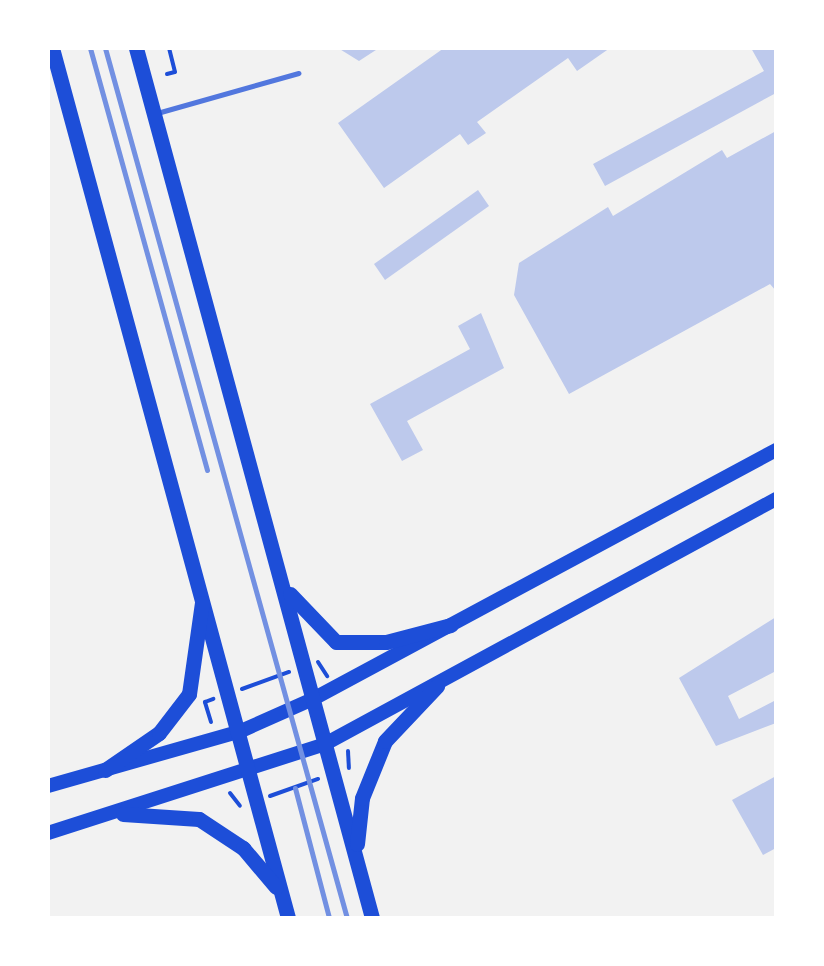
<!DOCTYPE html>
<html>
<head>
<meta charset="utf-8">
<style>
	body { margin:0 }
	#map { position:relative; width:824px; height:966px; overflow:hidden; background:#f2f2f2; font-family:Rubik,sans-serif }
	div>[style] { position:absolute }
	.building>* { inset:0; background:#bdc9ec }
	.path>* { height:4px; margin:-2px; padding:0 2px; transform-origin:2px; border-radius:2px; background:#1d4ed8 }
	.service>* { height:5px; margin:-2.5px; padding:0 2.5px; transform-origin:2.5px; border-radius:2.5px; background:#5277de }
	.secondary>* { height:14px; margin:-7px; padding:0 7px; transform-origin:7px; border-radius:7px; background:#1d4ed8 }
	.primary>* { height:15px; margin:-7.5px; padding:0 7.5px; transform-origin:7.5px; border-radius:7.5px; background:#1d4ed8 }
	.rail>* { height:5px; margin:-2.5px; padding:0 2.5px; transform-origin:2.5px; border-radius:2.5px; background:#7290e2 }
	span { translate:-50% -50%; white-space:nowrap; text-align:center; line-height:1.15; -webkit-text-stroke:10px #fff; paint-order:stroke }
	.frame { position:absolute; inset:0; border:50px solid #fff; pointer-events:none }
</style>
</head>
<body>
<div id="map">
	<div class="building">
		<div style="clip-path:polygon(338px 48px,379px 48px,359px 61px)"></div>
		<div style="clip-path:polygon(444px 48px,610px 48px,577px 71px,568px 58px,477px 122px,486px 133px,468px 145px,460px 134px,384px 188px,338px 123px)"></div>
		<div style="clip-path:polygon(751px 48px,776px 48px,776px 93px,605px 186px,593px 164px,764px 71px)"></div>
		<div style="clip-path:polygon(776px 131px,776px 291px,770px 284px,569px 394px,514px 295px,519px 263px,608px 207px,613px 216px,722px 150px,727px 158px)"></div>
		<div style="clip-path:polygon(478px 190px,489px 206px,385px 280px,374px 264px)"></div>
		<div style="clip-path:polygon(481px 313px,504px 368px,407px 421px,423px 450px,402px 461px,370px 404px,470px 349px,458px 326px)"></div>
		<div style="clip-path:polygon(776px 617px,776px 671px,728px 696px,739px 719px,776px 700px,776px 723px,716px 746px,679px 678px)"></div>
		<div style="clip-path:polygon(776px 776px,776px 848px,763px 855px,732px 800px)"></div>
	</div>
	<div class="path">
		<div style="left:167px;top:74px;width:8px;rotate:-14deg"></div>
		<div style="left:175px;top:72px;width:25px;rotate:-104deg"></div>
		<div style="left:318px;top:662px;width:17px;rotate:57deg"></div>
		<div style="left:242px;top:689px;width:50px;rotate:-19.9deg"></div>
		<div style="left:211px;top:722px;width:21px;rotate:-107deg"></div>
		<div style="left:205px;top:702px;width:9px;rotate:-21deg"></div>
		<div style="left:348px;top:751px;width:17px;rotate:87deg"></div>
		<div style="left:230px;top:793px;width:16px;rotate:52deg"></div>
		<div style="left:270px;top:796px;width:51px;rotate:-19.5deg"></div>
	</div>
	<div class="service">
		<div style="left:157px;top:113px;width:147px;rotate:-15.8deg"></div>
	</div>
	<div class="secondary">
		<div style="left:48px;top:786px;width:201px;rotate:-15.9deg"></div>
		<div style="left:241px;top:731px;width:79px;rotate:-24deg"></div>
		<div style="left:313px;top:699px;width:526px;rotate:-28.27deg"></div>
		<div style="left:48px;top:833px;width:291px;rotate:-17.8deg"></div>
		<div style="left:325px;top:744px;width:513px;rotate:-28.51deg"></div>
	</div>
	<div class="primary">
		<div style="left:52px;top:48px;width:901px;rotate:74.82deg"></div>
		<div style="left:136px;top:48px;width:901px;rotate:74.82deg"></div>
		<div style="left:290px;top:594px;width:66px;rotate:46.2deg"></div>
		<div style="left:336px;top:642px;width:50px"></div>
		<div style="left:386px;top:642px;width:67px;rotate:-14.7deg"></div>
		<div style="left:105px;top:770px;width:65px;rotate:-34.4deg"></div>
		<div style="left:159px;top:733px;width:49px;rotate:-52.4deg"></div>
		<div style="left:189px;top:694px;width:92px;rotate:-81.9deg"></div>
		<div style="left:123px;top:814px;width:76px;rotate:3.8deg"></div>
		<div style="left:199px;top:819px;width:53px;rotate:33.4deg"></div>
		<div style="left:243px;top:848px;width:51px;rotate:49.8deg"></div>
		<div style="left:357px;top:844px;width:46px;rotate:-83.8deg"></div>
		<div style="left:362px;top:798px;width:61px;rotate:-68deg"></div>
		<div style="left:385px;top:741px;width:76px;rotate:-46.6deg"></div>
	</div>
	<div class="rail">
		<div style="left:90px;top:48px;width:438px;rotate:74.5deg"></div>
		<div style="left:105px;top:48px;width:903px;rotate:74.46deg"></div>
		<div style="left:295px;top:788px;width:134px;rotate:75.3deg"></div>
	</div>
	<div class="frame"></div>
</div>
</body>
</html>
